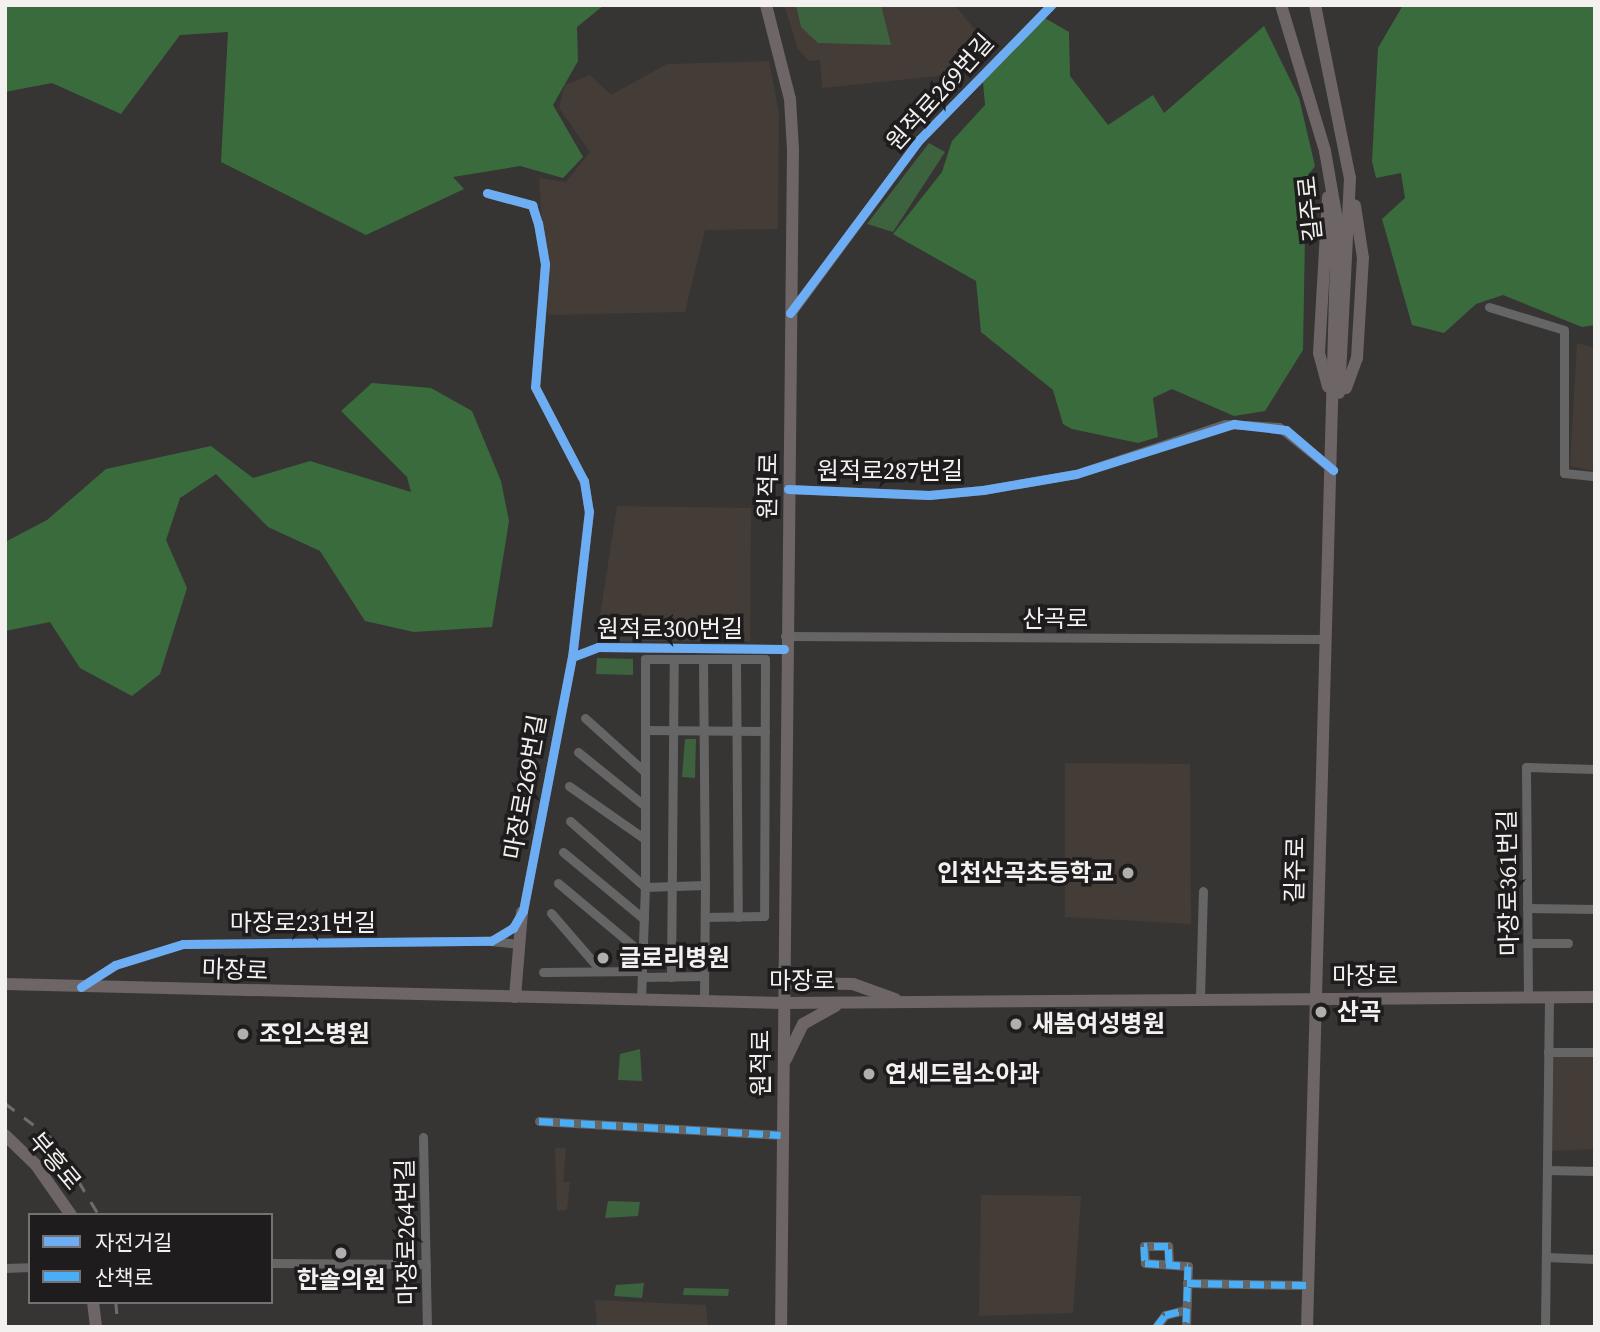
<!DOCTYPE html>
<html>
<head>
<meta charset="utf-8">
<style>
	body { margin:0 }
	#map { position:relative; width:1600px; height:1332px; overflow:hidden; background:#373534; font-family:"Source Serif 4","Noto Sans KR",serif }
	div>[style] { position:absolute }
	.built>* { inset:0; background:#443c37 }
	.green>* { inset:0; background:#3d623e }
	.forest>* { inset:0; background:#396b3d }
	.minor>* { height:9px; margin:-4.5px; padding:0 4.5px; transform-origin:4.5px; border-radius:4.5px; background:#666565 }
	.major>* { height:12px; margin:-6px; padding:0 6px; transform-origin:6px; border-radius:6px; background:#6d6566 }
	.rail>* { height:2.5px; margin-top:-1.25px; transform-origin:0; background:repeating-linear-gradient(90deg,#6e6c6b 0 12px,transparent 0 24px) }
	.quiet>* { height:7px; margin-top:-3.5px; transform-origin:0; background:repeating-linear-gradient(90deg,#49aef6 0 14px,transparent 0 21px) }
	.cycleway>* { height:9px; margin:-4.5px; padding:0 4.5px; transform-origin:4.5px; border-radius:4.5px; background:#6dadf4 }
	.dots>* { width:19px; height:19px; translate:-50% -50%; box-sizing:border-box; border:4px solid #1e1c1c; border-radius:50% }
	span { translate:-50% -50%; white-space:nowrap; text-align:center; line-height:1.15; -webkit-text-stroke:7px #1e1c1c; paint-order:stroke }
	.street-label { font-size:24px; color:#f3f1f0 }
	.poi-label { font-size:24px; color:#f3f1f0; font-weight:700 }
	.right { translate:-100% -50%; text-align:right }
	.left { translate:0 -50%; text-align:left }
	.frame { position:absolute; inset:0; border:7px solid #f3f1f0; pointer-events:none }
	.legend { position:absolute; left:28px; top:1213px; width:245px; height:91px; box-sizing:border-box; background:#1e1c1c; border:2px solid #737171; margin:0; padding:9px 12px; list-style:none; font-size:21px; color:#f3f1f0 }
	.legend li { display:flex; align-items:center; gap:14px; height:35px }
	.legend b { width:35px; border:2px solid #737171 }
</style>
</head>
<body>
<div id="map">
	<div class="built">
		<div style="clip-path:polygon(784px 5px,955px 5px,974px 29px,967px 73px,822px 88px,820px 60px,809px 61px,798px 49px)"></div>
		<div style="clip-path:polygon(769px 61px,779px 113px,778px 229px,705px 230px,685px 312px,548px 315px,539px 178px,566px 182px,590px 152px,559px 108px,565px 85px,590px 75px,611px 95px,667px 64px)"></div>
		<div style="clip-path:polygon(1577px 343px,1595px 348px,1595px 471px,1570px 466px)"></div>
		<div style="clip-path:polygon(617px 506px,751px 508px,750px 641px,596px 641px)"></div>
		<div style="clip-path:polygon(1065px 763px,1190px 764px,1191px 924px,1065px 917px)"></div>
		<div style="clip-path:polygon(1552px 1056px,1595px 1057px,1595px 1149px,1551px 1151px)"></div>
		<div style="clip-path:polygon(555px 1148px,566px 1148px,563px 1182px,570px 1182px,567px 1210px,557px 1211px)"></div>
		<div style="clip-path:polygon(981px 1195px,1081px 1196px,1073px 1313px,979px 1316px)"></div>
		<div style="clip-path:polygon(595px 1300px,706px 1305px,708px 1327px,597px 1327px)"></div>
	</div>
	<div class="green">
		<div style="clip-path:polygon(796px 5px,881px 5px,891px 45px,818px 43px,801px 27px)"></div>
		<div style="clip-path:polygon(929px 143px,945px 152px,893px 232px,867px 224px)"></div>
		<div style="clip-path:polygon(597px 658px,633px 659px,633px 675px,596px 674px)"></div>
		<div style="clip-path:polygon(685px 739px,696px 739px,695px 778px,682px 777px)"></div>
		<div style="clip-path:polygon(640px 1049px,642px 1081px,618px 1080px,620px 1054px)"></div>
		<div style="clip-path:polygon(608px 1201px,640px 1202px,638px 1216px,605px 1218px)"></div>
		<div style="clip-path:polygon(644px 1283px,642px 1298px,614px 1296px,616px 1285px)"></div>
		<div style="clip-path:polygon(684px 1288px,729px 1289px,728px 1296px,683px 1295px)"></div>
	</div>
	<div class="forest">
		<div style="clip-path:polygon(5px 5px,604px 5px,577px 27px,578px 61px,553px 105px,583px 157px,563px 178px,520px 166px,453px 177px,464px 189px,366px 235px,221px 162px,228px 32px,180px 35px,121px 114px,52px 83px,5px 92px)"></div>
		<div style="clip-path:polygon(1403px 5px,1595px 5px,1595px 325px,1582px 327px,1503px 295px,1476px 304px,1444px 333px,1412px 325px,1382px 219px,1405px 198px,1401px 173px,1376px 178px,1372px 161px,1378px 48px)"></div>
		<div style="clip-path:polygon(1043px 17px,1069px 32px,1070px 76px,1108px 125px,1153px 95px,1164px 113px,1264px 26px,1299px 98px,1315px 166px,1306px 178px,1303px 350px,1265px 411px,1234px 416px,1172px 389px,1153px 398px,1158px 437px,1138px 443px,1072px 429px,1063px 424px,1053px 390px,981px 332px,976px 281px,893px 234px,942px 172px,952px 141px,985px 105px,983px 82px)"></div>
		<div style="clip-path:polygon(372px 383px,431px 388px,472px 411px,501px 481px,509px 521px,492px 627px,414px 632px,365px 621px,320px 551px,268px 527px,216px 474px,180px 498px,166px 540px,187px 588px,160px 674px,132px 696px,80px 668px,50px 622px,5px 631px,5px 542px,47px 520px,106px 469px,211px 446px,253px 478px,310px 461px,411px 492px,407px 477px,341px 411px)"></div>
	</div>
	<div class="minor">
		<div style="left:487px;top:193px;width:47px;rotate:14.9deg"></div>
		<div style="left:532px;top:205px;width:19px;rotate:72deg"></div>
		<div style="left:538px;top:223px;width:42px;rotate:80.3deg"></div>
		<div style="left:545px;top:264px;width:123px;rotate:94.6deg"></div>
		<div style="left:535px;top:387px;width:106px;rotate:62.5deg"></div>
		<div style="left:584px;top:481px;width:30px;rotate:81deg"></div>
		<div style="left:589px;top:511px;width:147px;rotate:96.6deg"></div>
		<div style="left:1489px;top:307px;width:78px;rotate:17deg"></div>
		<div style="left:1564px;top:330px;width:143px;rotate:90deg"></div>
		<div style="left:1564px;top:473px;width:31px;rotate:6deg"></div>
		<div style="left:792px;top:312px;width:214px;rotate:-53.6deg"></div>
		<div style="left:919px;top:140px;width:189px;rotate:-45.6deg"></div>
		<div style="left:788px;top:489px;width:141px;rotate:2.4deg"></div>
		<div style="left:929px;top:495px;width:54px;rotate:-5.3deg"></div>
		<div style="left:983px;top:490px;width:94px;rotate:-9.8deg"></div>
		<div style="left:1076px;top:474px;width:157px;rotate:-18.6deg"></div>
		<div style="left:1225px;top:424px;width:54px;rotate:3.2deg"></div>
		<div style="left:1279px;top:427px;width:67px;rotate:38.9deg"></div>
		<div style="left:785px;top:636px;width:540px;rotate:0.32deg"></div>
		<div style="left:703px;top:659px;width:226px;rotate:89.5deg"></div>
		<div style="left:736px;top:659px;width:258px;rotate:89.6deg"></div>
		<div style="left:585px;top:718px;width:81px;rotate:42deg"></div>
		<div style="left:645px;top:730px;width:120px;rotate:0.5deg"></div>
		<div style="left:578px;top:752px;width:86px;rotate:38.9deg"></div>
		<div style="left:569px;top:786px;width:93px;rotate:34.9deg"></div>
		<div style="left:570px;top:821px;width:100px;rotate:41.3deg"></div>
		<div style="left:563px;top:852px;width:105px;rotate:39.6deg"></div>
		<div style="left:558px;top:883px;width:111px;rotate:39.9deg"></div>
		<div style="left:645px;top:887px;width:228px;rotate:-90deg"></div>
		<div style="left:645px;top:659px;width:120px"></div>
		<div style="left:765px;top:659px;width:257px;rotate:90.2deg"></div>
		<div style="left:764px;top:916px;width:59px;rotate:179deg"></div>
		<div style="left:1527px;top:908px;width:68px;rotate:0.8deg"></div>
		<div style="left:551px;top:913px;width:77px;rotate:49.2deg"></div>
		<div style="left:491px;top:941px;width:27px;rotate:6deg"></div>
		<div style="left:1528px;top:943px;width:40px"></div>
		<div style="left:543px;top:972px;width:99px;rotate:-0.6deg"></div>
		<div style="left:642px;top:977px;width:62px;rotate:-0.9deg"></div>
		<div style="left:671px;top:977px;width:318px;rotate:-89.5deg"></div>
		<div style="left:82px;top:986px;width:39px;rotate:-32deg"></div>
		<div style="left:115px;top:965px;width:71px;rotate:-17.2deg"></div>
		<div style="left:183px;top:944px;width:308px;rotate:-0.6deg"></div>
		<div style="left:491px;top:941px;width:26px;rotate:-31deg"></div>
		<div style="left:513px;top:928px;width:20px;rotate:-60deg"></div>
		<div style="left:523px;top:911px;width:259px;rotate:-79.1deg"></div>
		<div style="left:572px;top:657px;width:28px;rotate:-21deg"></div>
		<div style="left:598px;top:647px;width:186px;rotate:0.6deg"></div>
		<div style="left:1200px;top:997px;width:106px;rotate:-88.4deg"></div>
		<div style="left:1528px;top:998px;width:231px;rotate:-90.5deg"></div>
		<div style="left:1526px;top:767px;width:69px;rotate:1.7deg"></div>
		<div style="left:641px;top:1000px;width:113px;rotate:-88deg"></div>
		<div style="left:645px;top:887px;width:60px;rotate:-1.9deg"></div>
		<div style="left:705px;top:885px;width:116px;rotate:90.5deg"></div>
		<div style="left:1548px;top:1052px;width:47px"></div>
		<div style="left:539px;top:1121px;width:242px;rotate:3.3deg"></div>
		<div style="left:423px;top:1137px;width:190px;rotate:88.8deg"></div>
		<div style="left:1547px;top:1170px;width:48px;rotate:1.2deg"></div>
		<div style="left:1546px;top:1257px;width:49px;rotate:2.3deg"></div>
		<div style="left:271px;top:1263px;width:155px;rotate:0.4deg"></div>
		<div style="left:1169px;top:1263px;width:17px;rotate:-93deg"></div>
		<div style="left:1168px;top:1246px;width:24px;rotate:180deg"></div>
		<div style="left:1144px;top:1246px;width:17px;rotate:87deg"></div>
		<div style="left:1145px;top:1263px;width:43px;rotate:4deg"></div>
		<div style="left:1188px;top:1266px;width:61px;rotate:91.9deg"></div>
		<div style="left:5px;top:1268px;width:25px;rotate:-2deg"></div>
		<div style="left:1187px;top:1283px;width:120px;rotate:1deg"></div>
		<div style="left:1156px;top:1327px;width:15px;rotate:-53deg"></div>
		<div style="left:1165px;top:1315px;width:21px;rotate:-14deg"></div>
		<div style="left:1545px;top:1327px;width:329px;rotate:-89.3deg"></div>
	</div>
	<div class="major">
		<div style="left:766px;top:5px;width:97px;rotate:75.7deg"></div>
		<div style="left:790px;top:99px;width:50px;rotate:86.6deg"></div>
		<div style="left:793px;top:149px;width:1178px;rotate:90.58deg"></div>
		<div style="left:1281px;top:5px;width:152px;rotate:73.2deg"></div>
		<div style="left:1325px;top:151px;width:70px;rotate:80.1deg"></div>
		<div style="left:1337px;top:220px;width:1107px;rotate:91.55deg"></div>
		<div style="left:1315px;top:5px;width:177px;rotate:78.6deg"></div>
		<div style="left:1350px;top:178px;width:215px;rotate:92.9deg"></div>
		<div style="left:1328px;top:197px;width:156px;rotate:93.3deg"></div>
		<div style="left:1319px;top:353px;width:35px;rotate:75deg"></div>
		<div style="left:1346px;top:388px;width:32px;rotate:-70deg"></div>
		<div style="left:1357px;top:358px;width:100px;rotate:-86.6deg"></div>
		<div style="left:1363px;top:258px;width:53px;rotate:-98.7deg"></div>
		<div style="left:782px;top:972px;width:13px;rotate:58deg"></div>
		<div style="left:789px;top:983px;width:64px;rotate:0.9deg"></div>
		<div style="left:853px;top:984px;width:45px;rotate:19.7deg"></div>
		<div style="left:5px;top:984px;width:777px;rotate:1.4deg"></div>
		<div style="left:782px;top:1003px;width:813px;rotate:-0.42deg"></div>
		<div style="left:515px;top:997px;width:85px;rotate:-85.3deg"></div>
		<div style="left:786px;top:1059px;width:39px;rotate:-64deg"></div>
		<div style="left:803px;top:1024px;width:37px;rotate:-29deg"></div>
		<div style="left:5px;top:1135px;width:43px;rotate:44.1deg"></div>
		<div style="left:36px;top:1165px;width:61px;rotate:55deg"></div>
		<div style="left:93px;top:1302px;width:25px;rotate:83deg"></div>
	</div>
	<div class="rail">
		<div style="left:5px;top:1103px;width:61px;rotate:37.1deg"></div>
		<div style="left:54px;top:1140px;width:87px;rotate:59deg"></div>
		<div style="left:116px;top:1302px;width:25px;rotate:85deg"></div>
	</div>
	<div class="quiet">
		<div style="left:539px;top:1121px;width:242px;rotate:3.3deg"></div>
		<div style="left:1169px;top:1263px;width:17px;rotate:-93deg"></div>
		<div style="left:1168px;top:1246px;width:24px;rotate:180deg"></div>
		<div style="left:1144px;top:1246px;width:17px;rotate:87deg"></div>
		<div style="left:1145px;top:1263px;width:43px;rotate:4deg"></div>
		<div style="left:1188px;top:1266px;width:61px;rotate:91.9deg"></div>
		<div style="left:1187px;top:1283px;width:120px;rotate:1deg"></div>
		<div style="left:1156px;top:1327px;width:15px;rotate:-53deg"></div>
		<div style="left:1165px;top:1315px;width:21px;rotate:-14deg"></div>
	</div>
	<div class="cycleway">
		<div style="left:487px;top:193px;width:47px;rotate:14.9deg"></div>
		<div style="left:532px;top:205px;width:19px;rotate:72deg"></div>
		<div style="left:538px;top:223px;width:42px;rotate:80.3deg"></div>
		<div style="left:545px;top:264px;width:123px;rotate:94.6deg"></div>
		<div style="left:535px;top:387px;width:106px;rotate:62.5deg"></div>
		<div style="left:584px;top:481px;width:30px;rotate:81deg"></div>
		<div style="left:589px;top:511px;width:147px;rotate:96.6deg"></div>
		<div style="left:790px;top:313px;width:216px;rotate:-53.3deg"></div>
		<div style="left:919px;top:140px;width:189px;rotate:-45.6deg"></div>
		<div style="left:788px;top:489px;width:141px;rotate:2.4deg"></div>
		<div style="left:929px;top:495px;width:54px;rotate:-5.3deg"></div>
		<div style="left:983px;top:490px;width:94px;rotate:-9.8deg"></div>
		<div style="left:1076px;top:474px;width:166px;rotate:-17.6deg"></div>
		<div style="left:1234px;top:424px;width:52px;rotate:6.6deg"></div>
		<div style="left:1286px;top:430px;width:62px;rotate:40.4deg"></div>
		<div style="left:81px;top:987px;width:40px;rotate:-32.9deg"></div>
		<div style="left:115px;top:965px;width:71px;rotate:-17.2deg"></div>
		<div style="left:183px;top:944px;width:308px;rotate:-0.6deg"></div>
		<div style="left:491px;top:941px;width:26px;rotate:-31deg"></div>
		<div style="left:513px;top:928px;width:20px;rotate:-60deg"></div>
		<div style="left:523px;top:911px;width:259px;rotate:-79.1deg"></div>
		<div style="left:572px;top:657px;width:28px;rotate:-21deg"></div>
		<div style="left:598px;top:647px;width:186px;rotate:0.6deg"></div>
	</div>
	<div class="dots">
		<div style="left:1128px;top:873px;background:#b1afae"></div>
		<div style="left:603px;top:958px;background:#b1afae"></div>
		<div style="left:1321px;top:1012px;background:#b1afae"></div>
		<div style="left:1016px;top:1024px;background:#b1afae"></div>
		<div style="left:243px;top:1034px;background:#b1afae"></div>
		<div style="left:869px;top:1074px;background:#b1afae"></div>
		<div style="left:341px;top:1253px;background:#b1afae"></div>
	</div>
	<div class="street-label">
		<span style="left:940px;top:92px;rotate:-48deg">원적로269번길</span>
		<span style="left:1310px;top:209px;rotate:-96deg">길주로</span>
		<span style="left:890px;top:471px">원적로287번길</span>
		<span style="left:768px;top:486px;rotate:-89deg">원적로</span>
		<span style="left:1055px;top:619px">산곡로</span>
		<span style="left:670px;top:629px">원적로300번길</span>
		<span style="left:525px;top:787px;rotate:-80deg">마장로269번길</span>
		<span style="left:1295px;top:870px;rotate:-89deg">길주로</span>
		<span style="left:1508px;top:883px;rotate:-91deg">마장로361번길</span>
		<span style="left:303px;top:923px">마장로231번길</span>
		<span style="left:235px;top:970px;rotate:2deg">마장로</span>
		<span style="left:1365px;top:976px">마장로</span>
		<span style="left:802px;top:981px">마장로</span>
		<span style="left:761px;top:1063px;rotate:-90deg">원적로</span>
		<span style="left:55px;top:1161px;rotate:50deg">부흥로</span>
		<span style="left:406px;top:1232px;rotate:-91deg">마장로264번길</span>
	</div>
	<div class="poi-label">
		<span class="right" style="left:1114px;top:873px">인천산곡초등학교</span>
		<span class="left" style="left:619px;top:958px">글로리병원</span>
		<span class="left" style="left:1337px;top:1012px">산곡</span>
		<span class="left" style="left:1032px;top:1024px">새봄여성병원</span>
		<span class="left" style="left:259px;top:1034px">조인스병원</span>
		<span class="left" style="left:885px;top:1074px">연세드림소아과</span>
		<span style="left:341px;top:1280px">한솔의원</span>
	</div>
	<div class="frame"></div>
	<ul class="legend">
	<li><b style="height:9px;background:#6dadf4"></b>자전거길</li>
	<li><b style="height:9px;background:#49aef6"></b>산책로</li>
	</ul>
</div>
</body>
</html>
